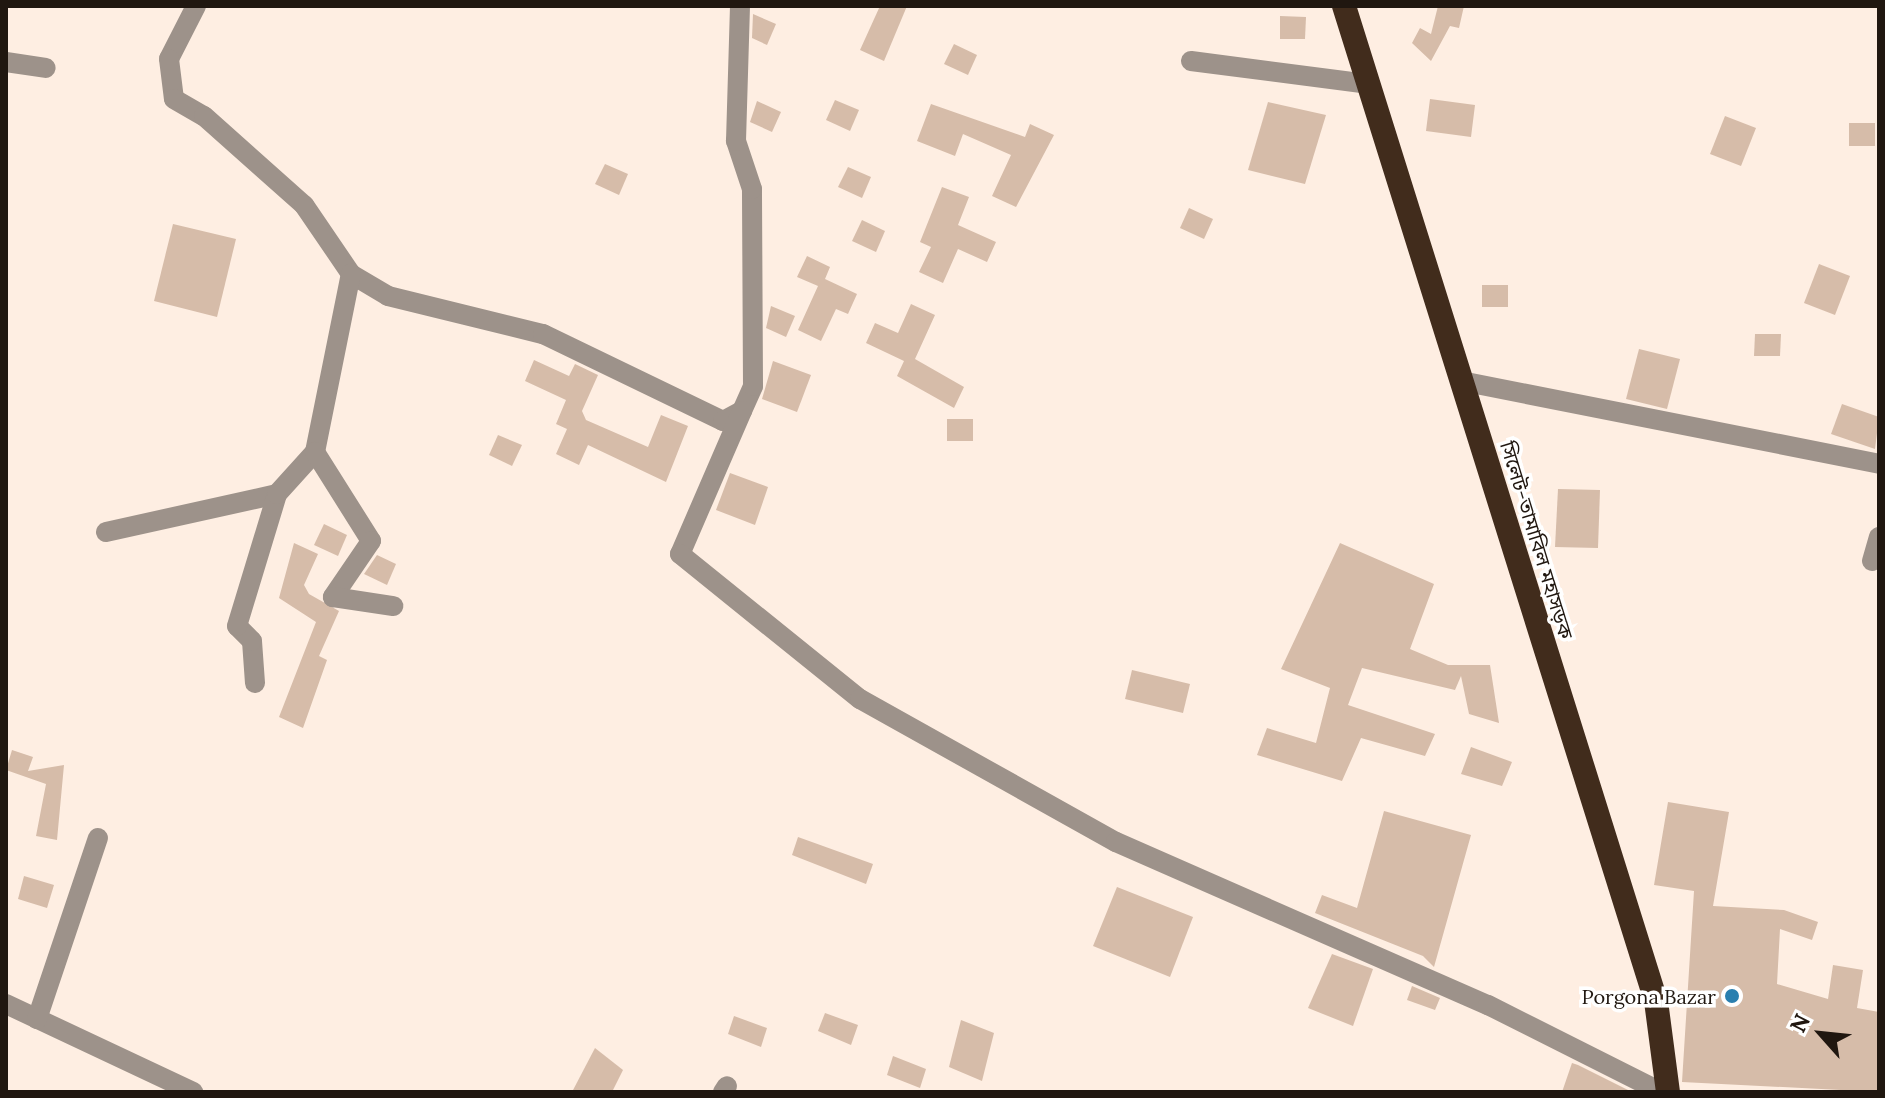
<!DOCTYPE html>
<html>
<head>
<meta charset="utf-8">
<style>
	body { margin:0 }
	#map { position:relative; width:1885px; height:1098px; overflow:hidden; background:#feeee2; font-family:Lora,"Noto Sans Bengali",serif }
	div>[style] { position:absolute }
	.building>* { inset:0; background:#d6bca9 }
	.street>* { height:20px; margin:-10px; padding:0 10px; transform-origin:10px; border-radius:10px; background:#9d928a }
	.highway>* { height:24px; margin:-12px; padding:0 12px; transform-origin:12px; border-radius:12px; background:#412c1c }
	.dots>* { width:22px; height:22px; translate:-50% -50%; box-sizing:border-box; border:4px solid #fff; border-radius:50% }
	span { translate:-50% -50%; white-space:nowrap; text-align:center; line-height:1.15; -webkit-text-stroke:7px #fff; paint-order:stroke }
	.street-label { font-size:20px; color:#201710 }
	.poi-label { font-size:20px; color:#201710 }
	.right { translate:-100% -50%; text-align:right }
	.frame { position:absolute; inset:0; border:8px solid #201710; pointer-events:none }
	.north { position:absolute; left:1781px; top:994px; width:80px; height:80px; -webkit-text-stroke:6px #fff; paint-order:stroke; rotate:297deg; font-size:22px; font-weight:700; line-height:32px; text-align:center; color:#201710 }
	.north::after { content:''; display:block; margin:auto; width:28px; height:36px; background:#201710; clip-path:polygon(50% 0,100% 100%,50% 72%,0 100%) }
</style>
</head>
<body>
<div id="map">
	<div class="building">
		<div style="clip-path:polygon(880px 6px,907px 6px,884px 61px,860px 50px)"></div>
		<div style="clip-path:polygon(1438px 6px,1464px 6px,1459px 28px,1450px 26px,1431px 61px,1412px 43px,1420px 28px,1431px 34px)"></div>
		<div style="clip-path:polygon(753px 14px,776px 24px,767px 45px,752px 38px)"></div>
		<div style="clip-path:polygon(1280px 16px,1306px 17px,1305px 39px,1280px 39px)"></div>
		<div style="clip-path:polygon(954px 44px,977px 55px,968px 75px,944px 64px)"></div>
		<div style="clip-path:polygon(1430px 99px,1475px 105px,1471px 137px,1426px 131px)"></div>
		<div style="clip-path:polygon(835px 100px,859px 110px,850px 131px,826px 120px)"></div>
		<div style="clip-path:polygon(757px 101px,781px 112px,772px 132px,750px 122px)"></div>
		<div style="clip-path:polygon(1268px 102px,1326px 115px,1305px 184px,1248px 170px)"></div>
		<div style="clip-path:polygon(931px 104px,1025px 137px,1030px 124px,1054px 135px,1016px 207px,992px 196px,1011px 155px,963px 134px,955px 156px,917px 141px)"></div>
		<div style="clip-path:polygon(1725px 116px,1756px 128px,1741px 166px,1710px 154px)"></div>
		<div style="clip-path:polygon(1849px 123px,1875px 123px,1875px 146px,1849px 146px)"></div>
		<div style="clip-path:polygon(605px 164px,628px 174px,619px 195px,595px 184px)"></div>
		<div style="clip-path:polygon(848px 167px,871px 177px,862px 198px,838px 187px)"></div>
		<div style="clip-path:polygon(942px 187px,969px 197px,958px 225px,996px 242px,987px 262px,958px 249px,943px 283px,919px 272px,931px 247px,920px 242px)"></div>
		<div style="clip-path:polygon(1189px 208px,1213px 219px,1204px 239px,1180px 228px)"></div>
		<div style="clip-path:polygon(862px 220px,885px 231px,876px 252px,852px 241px)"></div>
		<div style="clip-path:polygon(173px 224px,236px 239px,217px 317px,154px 301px)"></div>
		<div style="clip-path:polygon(807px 256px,830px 267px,825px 279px,857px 294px,848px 314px,836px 309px,821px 341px,798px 330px,818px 286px,797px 277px)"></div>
		<div style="clip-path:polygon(1819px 264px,1850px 276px,1835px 315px,1804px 303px)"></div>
		<div style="clip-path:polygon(1482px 285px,1508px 285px,1508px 307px,1482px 307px)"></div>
		<div style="clip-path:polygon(911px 304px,935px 315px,915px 359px,964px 387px,954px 408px,897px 376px,904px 361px,866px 343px,875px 323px,898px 333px)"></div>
		<div style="clip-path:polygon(771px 306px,795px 316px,786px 337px,766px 328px)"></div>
		<div style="clip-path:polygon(1755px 334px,1781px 334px,1780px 356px,1754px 356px)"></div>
		<div style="clip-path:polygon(1639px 349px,1680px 359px,1667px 409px,1626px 399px)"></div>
		<div style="clip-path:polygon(534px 360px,569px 376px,575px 364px,598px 375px,582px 411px,586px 420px,648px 447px,661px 415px,688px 426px,666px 482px,588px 445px,579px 465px,556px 454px,567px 429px,556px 424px,566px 400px,525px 381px)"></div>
		<div style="clip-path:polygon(773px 361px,811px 375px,797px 412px,762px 399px)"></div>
		<div style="clip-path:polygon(1842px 404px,1879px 417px,1875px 449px,1831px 434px)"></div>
		<div style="clip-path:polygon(947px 419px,973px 419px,973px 441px,947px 441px)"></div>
		<div style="clip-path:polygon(498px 435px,522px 445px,512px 466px,489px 455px)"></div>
		<div style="clip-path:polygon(730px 473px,768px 487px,755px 525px,716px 510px)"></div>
		<div style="clip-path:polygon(1558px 489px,1600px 490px,1598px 548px,1555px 547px)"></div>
		<div style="clip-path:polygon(324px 524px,347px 535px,338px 556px,314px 545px)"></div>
		<div style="clip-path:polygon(294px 543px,318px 554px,304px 585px,309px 594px,339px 611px,319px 656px,327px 660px,303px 728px,279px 717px,316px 622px,279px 598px)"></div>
		<div style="clip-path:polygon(1340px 543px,1434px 584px,1410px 649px,1448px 665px,1490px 665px,1499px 723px,1469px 714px,1461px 676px,1455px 690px,1362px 668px,1348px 705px,1435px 734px,1425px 756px,1361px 738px,1342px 781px,1257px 755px,1267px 728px,1316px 743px,1330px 688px,1281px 669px)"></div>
		<div style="clip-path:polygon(377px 555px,396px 564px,387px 585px,364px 574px)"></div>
		<div style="clip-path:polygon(1132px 670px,1190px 684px,1183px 713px,1125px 699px)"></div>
		<div style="clip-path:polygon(1471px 747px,1512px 762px,1502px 786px,1461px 774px)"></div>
		<div style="clip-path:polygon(12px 750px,33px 757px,28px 771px,64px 765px,57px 840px,36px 836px,46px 784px,6px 770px)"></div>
		<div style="clip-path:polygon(1668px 802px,1729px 812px,1713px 906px,1784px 910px,1818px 922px,1812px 940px,1780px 929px,1777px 984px,1828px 999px,1833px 965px,1863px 970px,1857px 1008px,1879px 1012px,1879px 1092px,1682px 1082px,1694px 891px,1654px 885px)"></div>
		<div style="clip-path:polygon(1384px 811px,1471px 835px,1434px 967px,1423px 956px,1315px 913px,1322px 895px,1357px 908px)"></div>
		<div style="clip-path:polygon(798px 837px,873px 864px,866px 884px,792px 855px)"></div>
		<div style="clip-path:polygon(24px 876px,54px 885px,47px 908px,18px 899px)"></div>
		<div style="clip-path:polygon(1117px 887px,1193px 917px,1170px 977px,1093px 946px)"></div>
		<div style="clip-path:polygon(1332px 954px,1373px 969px,1353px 1026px,1308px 1008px)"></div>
		<div style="clip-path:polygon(1412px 986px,1440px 998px,1435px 1010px,1407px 1000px)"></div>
		<div style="clip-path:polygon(825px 1013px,858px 1025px,851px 1045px,818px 1031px)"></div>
		<div style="clip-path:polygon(734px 1016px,767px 1028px,761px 1047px,728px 1034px)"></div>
		<div style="clip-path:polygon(961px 1020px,994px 1033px,982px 1081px,949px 1067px)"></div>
		<div style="clip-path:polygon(595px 1048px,623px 1070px,612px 1092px,572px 1092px)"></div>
		<div style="clip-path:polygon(893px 1056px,926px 1069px,920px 1088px,887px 1075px)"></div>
		<div style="clip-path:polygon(1572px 1063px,1578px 1065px,1632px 1092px,1562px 1092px)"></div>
	</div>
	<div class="street">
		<div style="left:196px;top:6px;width:59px;rotate:117deg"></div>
		<div style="left:169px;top:59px;width:40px;rotate:82.9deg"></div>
		<div style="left:174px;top:99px;width:34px;rotate:30deg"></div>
		<div style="left:204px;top:116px;width:134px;rotate:41.7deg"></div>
		<div style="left:304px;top:205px;width:83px;rotate:55.7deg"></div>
		<div style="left:351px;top:274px;width:43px;rotate:30.7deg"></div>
		<div style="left:388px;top:296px;width:160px;rotate:13.8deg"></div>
		<div style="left:543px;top:334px;width:200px;rotate:25.8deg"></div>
		<div style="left:723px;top:421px;width:21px;rotate:-28deg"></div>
		<div style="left:742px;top:411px;width:27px;rotate:-66deg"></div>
		<div style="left:753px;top:386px;width:197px;rotate:-90.3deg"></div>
		<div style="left:752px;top:189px;width:51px;rotate:-108.4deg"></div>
		<div style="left:736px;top:141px;width:135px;rotate:-88.3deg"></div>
		<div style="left:1191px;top:61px;width:178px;rotate:7.4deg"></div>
		<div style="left:6px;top:62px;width:40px;rotate:8.5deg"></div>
		<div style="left:1461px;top:381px;width:426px;rotate:11.2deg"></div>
		<div style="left:742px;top:411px;width:156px;rotate:113.4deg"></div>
		<div style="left:680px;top:554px;width:231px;rotate:38.9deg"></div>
		<div style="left:860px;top:699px;width:293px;rotate:29.2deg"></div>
		<div style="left:1116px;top:842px;width:406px;rotate:23.7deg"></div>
		<div style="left:1488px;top:1005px;width:194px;rotate:26.7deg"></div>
		<div style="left:315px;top:452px;width:182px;rotate:-78.6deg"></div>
		<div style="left:106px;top:532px;width:175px;rotate:-12.5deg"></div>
		<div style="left:1872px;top:561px;width:25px;rotate:-74deg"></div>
		<div style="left:255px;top:683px;width:42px;rotate:-94.1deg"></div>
		<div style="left:252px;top:641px;width:21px;rotate:-135deg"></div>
		<div style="left:237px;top:626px;width:138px;rotate:-73.1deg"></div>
		<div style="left:277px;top:494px;width:57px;rotate:-47.9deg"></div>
		<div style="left:315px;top:452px;width:105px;rotate:57.8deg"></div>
		<div style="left:371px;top:541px;width:68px;rotate:124.2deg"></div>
		<div style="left:333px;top:597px;width:61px;rotate:8.5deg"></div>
		<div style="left:6px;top:1004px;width:207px;rotate:25.2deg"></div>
		<div style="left:37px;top:1019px;width:191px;rotate:-71.4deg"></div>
		<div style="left:723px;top:1092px;width:7px;rotate:-56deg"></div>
	</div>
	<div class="highway">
		<div style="left:1344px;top:6px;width:1043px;rotate:72.59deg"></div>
		<div style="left:1656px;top:1001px;width:92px;rotate:82.5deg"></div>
	</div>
	<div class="dots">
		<div style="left:1732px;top:996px;background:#2a7faf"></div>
	</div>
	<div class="street-label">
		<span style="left:1537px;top:540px;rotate:73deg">সিলেট-তামাবিল মহাসড়ক</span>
	</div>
	<div class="poi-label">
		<span class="right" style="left:1716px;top:996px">Porgona Bazar</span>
	</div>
	<div class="frame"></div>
	<div class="north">N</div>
</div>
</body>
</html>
